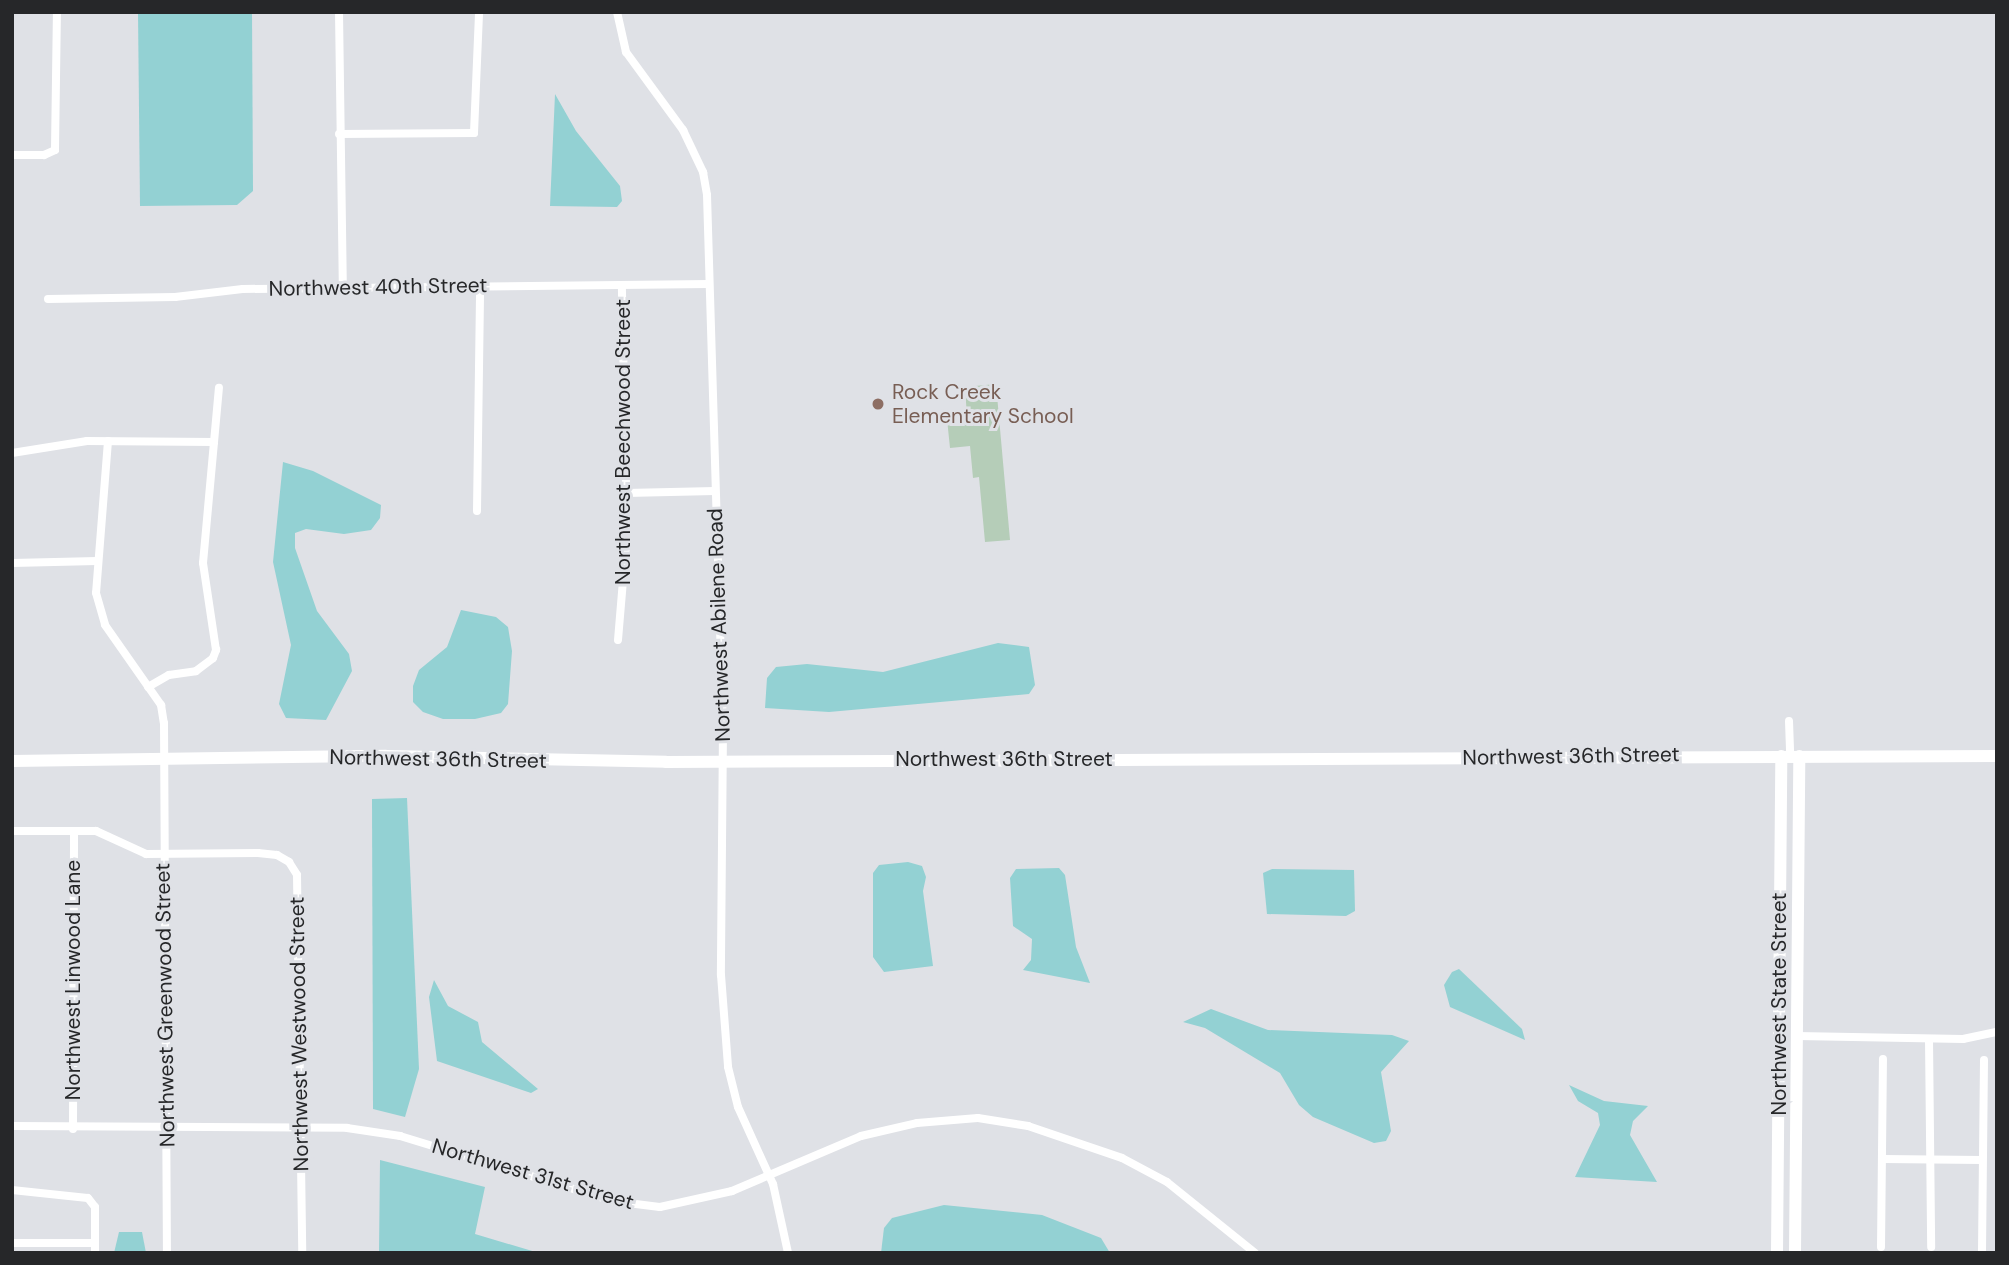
<!DOCTYPE html>
<html>
<head>
<meta charset="utf-8">
<style>
	body { margin:0 }
	#map { position:relative; width:2009px; height:1265px; overflow:hidden; background:#dfe1e6; font-family:"DM Sans",sans-serif }
	div>[style] { position:absolute }
	.green>* { inset:0; background:#b5cdb8 }
	.water>* { inset:0; background:#93d1d3 }
	.street>* { height:8px; margin:-4px; padding:0 4px; transform-origin:4px; border-radius:4px; background:#fff }
	.secondary>* { height:12px; margin:-6px; padding:0 6px; transform-origin:6px; border-radius:6px; background:#fff }
	.dots>* { width:19px; height:19px; translate:-50% -50%; box-sizing:border-box; border:4px solid #dfe1e6; border-radius:50% }
	span { translate:-50% -50%; white-space:nowrap; text-align:center; line-height:1.15; -webkit-text-stroke:6px #dfe1e6; paint-order:stroke }
	.street-label { font-size:21px; color:#262729 }
	.education-label { font-size:21px; color:#785e54 }
	.left { translate:0 -50%; text-align:left }
	.frame { position:absolute; inset:0; border:14px solid #262729; pointer-events:none }
</style>
</head>
<body>
<div id="map">
	<div class="green">
		<div style="clip-path:polygon(996px 384px,1010px 540px,985px 542px,979px 477px,973px 478px,970px 446px,950px 448px,947px 419px,967px 417px,965px 387px)"></div>
	</div>
	<div class="water">
		<div style="clip-path:polygon(138px 12px,252px 12px,253px 191px,237px 205px,140px 206px)"></div>
		<div style="clip-path:polygon(555px 94px,576px 131px,620px 186px,622px 201px,617px 207px,550px 206px)"></div>
		<div style="clip-path:polygon(283px 462px,313px 471px,381px 505px,380px 518px,371px 530px,344px 534px,306px 529px,295px 533px,295px 548px,317px 611px,349px 654px,352px 671px,326px 720px,286px 718px,279px 704px,291px 645px,273px 562px)"></div>
		<div style="clip-path:polygon(461px 610px,496px 617px,508px 627px,512px 651px,508px 704px,501px 713px,475px 719px,443px 719px,423px 712px,413px 702px,413px 686px,419px 670px,447px 647px)"></div>
		<div style="clip-path:polygon(998px 643px,1029px 647px,1035px 685px,1029px 694px,829px 712px,765px 708px,767px 678px,776px 667px,807px 664px,883px 672px)"></div>
		<div style="clip-path:polygon(407px 798px,419px 1069px,405px 1117px,373px 1109px,372px 799px)"></div>
		<div style="clip-path:polygon(908px 862px,922px 866px,926px 877px,923px 891px,933px 966px,884px 972px,873px 957px,873px 873px,879px 865px)"></div>
		<div style="clip-path:polygon(1059px 868px,1065px 875px,1076px 947px,1090px 983px,1023px 970px,1031px 960px,1032px 939px,1013px 926px,1010px 878px,1016px 869px)"></div>
		<div style="clip-path:polygon(1272px 869px,1354px 870px,1355px 911px,1346px 916px,1267px 914px,1263px 873px)"></div>
		<div style="clip-path:polygon(1459px 969px,1522px 1029px,1525px 1040px,1450px 1007px,1444px 985px,1452px 972px)"></div>
		<div style="clip-path:polygon(434px 980px,448px 1006px,478px 1022px,482px 1042px,538px 1089px,531px 1093px,437px 1061px,429px 997px)"></div>
		<div style="clip-path:polygon(1211px 1009px,1268px 1030px,1392px 1035px,1409px 1041px,1381px 1072px,1391px 1131px,1386px 1141px,1374px 1143px,1313px 1117px,1299px 1105px,1280px 1073px,1205px 1028px,1183px 1022px)"></div>
		<div style="clip-path:polygon(1569px 1085px,1604px 1101px,1648px 1106px,1633px 1121px,1630px 1135px,1657px 1182px,1575px 1177px,1600px 1125px,1598px 1113px,1578px 1101px)"></div>
		<div style="clip-path:polygon(380px 1160px,485px 1187px,475px 1234px,539px 1253px,379px 1253px)"></div>
		<div style="clip-path:polygon(944px 1205px,1042px 1215px,1101px 1238px,1110px 1253px,881px 1253px,884px 1228px,892px 1218px)"></div>
		<div style="clip-path:polygon(119px 1232px,142px 1232px,146px 1253px,114px 1253px)"></div>
	</div>
	<div class="street">
		<div style="left:339px;top:12px;width:275px;rotate:89.2deg"></div>
		<div style="left:617px;top:12px;width:41px;rotate:77.3deg"></div>
		<div style="left:626px;top:52px;width:97px;rotate:53.8deg"></div>
		<div style="left:683px;top:130px;width:47px;rotate:64.5deg"></div>
		<div style="left:703px;top:172px;width:23px;rotate:80deg"></div>
		<div style="left:707px;top:195px;width:534px;rotate:88.28deg"></div>
		<div style="left:723px;top:729px;width:246px;rotate:90.5deg"></div>
		<div style="left:721px;top:975px;width:92px;rotate:85.6deg"></div>
		<div style="left:728px;top:1067px;width:41px;rotate:76deg"></div>
		<div style="left:738px;top:1107px;width:85px;rotate:65.6deg"></div>
		<div style="left:773px;top:1184px;width:71px;rotate:77.7deg"></div>
		<div style="left:339px;top:134px;width:135px;rotate:-0.4deg"></div>
		<div style="left:474px;top:133px;width:121px;rotate:-87.6deg"></div>
		<div style="left:12px;top:155px;width:32px"></div>
		<div style="left:44px;top:155px;width:12px;rotate:-24deg"></div>
		<div style="left:55px;top:150px;width:138px;rotate:-89.2deg"></div>
		<div style="left:48px;top:299px;width:127px;rotate:-0.9deg"></div>
		<div style="left:175px;top:297px;width:68px;rotate:-6.7deg"></div>
		<div style="left:243px;top:289px;width:466px;rotate:-0.6deg"></div>
		<div style="left:108px;top:441px;width:152px;rotate:94.5deg"></div>
		<div style="left:96px;top:593px;width:33px;rotate:74deg"></div>
		<div style="left:105px;top:625px;width:98px;rotate:55deg"></div>
		<div style="left:161px;top:705px;width:18px;rotate:81deg"></div>
		<div style="left:164px;top:723px;width:530px;rotate:89.68deg"></div>
		<div style="left:12px;top:453px;width:76px;rotate:-9.1deg"></div>
		<div style="left:87px;top:441px;width:127px;rotate:0.5deg"></div>
		<div style="left:626px;top:493px;width:89px;rotate:-1.3deg"></div>
		<div style="left:477px;top:511px;width:225px;rotate:-89.2deg"></div>
		<div style="left:12px;top:563px;width:85px;rotate:-1.3deg"></div>
		<div style="left:618px;top:640px;width:108px;rotate:-85.2deg"></div>
		<div style="left:627px;top:532px;width:246px;rotate:-91.2deg"></div>
		<div style="left:148px;top:687px;width:24px;rotate:-30deg"></div>
		<div style="left:169px;top:675px;width:27px;rotate:-8deg"></div>
		<div style="left:196px;top:671px;width:21px;rotate:-37deg"></div>
		<div style="left:213px;top:658px;width:9px;rotate:-69deg"></div>
		<div style="left:216px;top:650px;width:88px;rotate:-98.5deg"></div>
		<div style="left:203px;top:563px;width:176px;rotate:-84.8deg"></div>
		<div style="left:1789px;top:721px;width:35px;rotate:88deg"></div>
		<div style="left:12px;top:831px;width:84px"></div>
		<div style="left:96px;top:831px;width:55px;rotate:24.7deg"></div>
		<div style="left:146px;top:854px;width:112px;rotate:-0.5deg"></div>
		<div style="left:258px;top:853px;width:19px;rotate:6deg"></div>
		<div style="left:277px;top:855px;width:14px;rotate:30deg"></div>
		<div style="left:289px;top:862px;width:15px;rotate:58deg"></div>
		<div style="left:297px;top:875px;width:378px;rotate:89.2deg"></div>
		<div style="left:1797px;top:1036px;width:166px;rotate:1deg"></div>
		<div style="left:1963px;top:1039px;width:35px;rotate:-12deg"></div>
		<div style="left:1929px;top:1039px;width:208px;rotate:89.4deg"></div>
		<div style="left:12px;top:1126px;width:335px;rotate:0.3deg"></div>
		<div style="left:347px;top:1128px;width:54px;rotate:8.6deg"></div>
		<div style="left:400px;top:1136px;width:222px;rotate:17deg"></div>
		<div style="left:612px;top:1201px;width:48px;rotate:7.1deg"></div>
		<div style="left:660px;top:1207px;width:74px;rotate:-12.5deg"></div>
		<div style="left:732px;top:1191px;width:140px;rotate:-23.1deg"></div>
		<div style="left:861px;top:1136px;width:57px;rotate:-13.1deg"></div>
		<div style="left:917px;top:1123px;width:61px;rotate:-4.7deg"></div>
		<div style="left:978px;top:1118px;width:51px;rotate:9.1deg"></div>
		<div style="left:1028px;top:1126px;width:99px;rotate:18.8deg"></div>
		<div style="left:1122px;top:1158px;width:51px;rotate:28.1deg"></div>
		<div style="left:1167px;top:1182px;width:113px;rotate:38.9deg"></div>
		<div style="left:73px;top:1129px;width:298px;rotate:-89.8deg"></div>
		<div style="left:1883px;top:1159px;width:99px;rotate:0.6deg"></div>
		<div style="left:12px;top:1190px;width:76px;rotate:6deg"></div>
		<div style="left:88px;top:1198px;width:11px;rotate:52deg"></div>
		<div style="left:95px;top:1207px;width:46px;rotate:90deg"></div>
		<div style="left:12px;top:1243px;width:83px"></div>
		<div style="left:1881px;top:1247px;width:188px;rotate:-89.4deg"></div>
		<div style="left:1982px;top:1251px;width:191px;rotate:-89.4deg"></div>
	</div>
	<div class="secondary">
		<div style="left:12px;top:761px;width:374px;rotate:-0.8deg"></div>
		<div style="left:386px;top:756px;width:280px;rotate:1.2deg"></div>
		<div style="left:666px;top:762px;width:1331px;rotate:-0.26deg"></div>
		<div style="left:1777px;top:1253px;width:497px;rotate:-89.5deg"></div>
		<div style="left:1795px;top:1253px;width:497px;rotate:-89.5deg"></div>
	</div>
	<div class="dots">
		<div style="left:878px;top:404px;background:#8d6e63"></div>
	</div>
	<div class="street-label">
		<span style="left:378px;top:287px;rotate:-1deg">Northwest 40th Street</span>
		<span style="left:623px;top:442px;rotate:-90deg">Northwest Beechwood Street</span>
		<span style="left:719px;top:625px;rotate:-92deg">Northwest Abilene Road</span>
		<span style="left:1571px;top:756px;rotate:-1deg">Northwest 36th Street</span>
		<span style="left:438px;top:759px;rotate:1deg">Northwest 36th Street</span>
		<span style="left:1004px;top:759px">Northwest 36th Street</span>
		<span style="left:73px;top:980px;rotate:-90deg">Northwest Linwood Lane</span>
		<span style="left:1779px;top:1004px;rotate:-90deg">Northwest State Street</span>
		<span style="left:165px;top:1005px;rotate:-91deg">Northwest Greenwood Street</span>
		<span style="left:299px;top:1034px;rotate:-91deg">Northwest Westwood Street</span>
		<span style="left:533px;top:1174px;rotate:16deg">Northwest 31st Street</span>
	</div>
	<div class="education-label">
		<span class="left" style="left:892px;top:404px">Rock Creek<br>Elementary School</span>
	</div>
	<div class="frame"></div>
</div>
</body>
</html>
